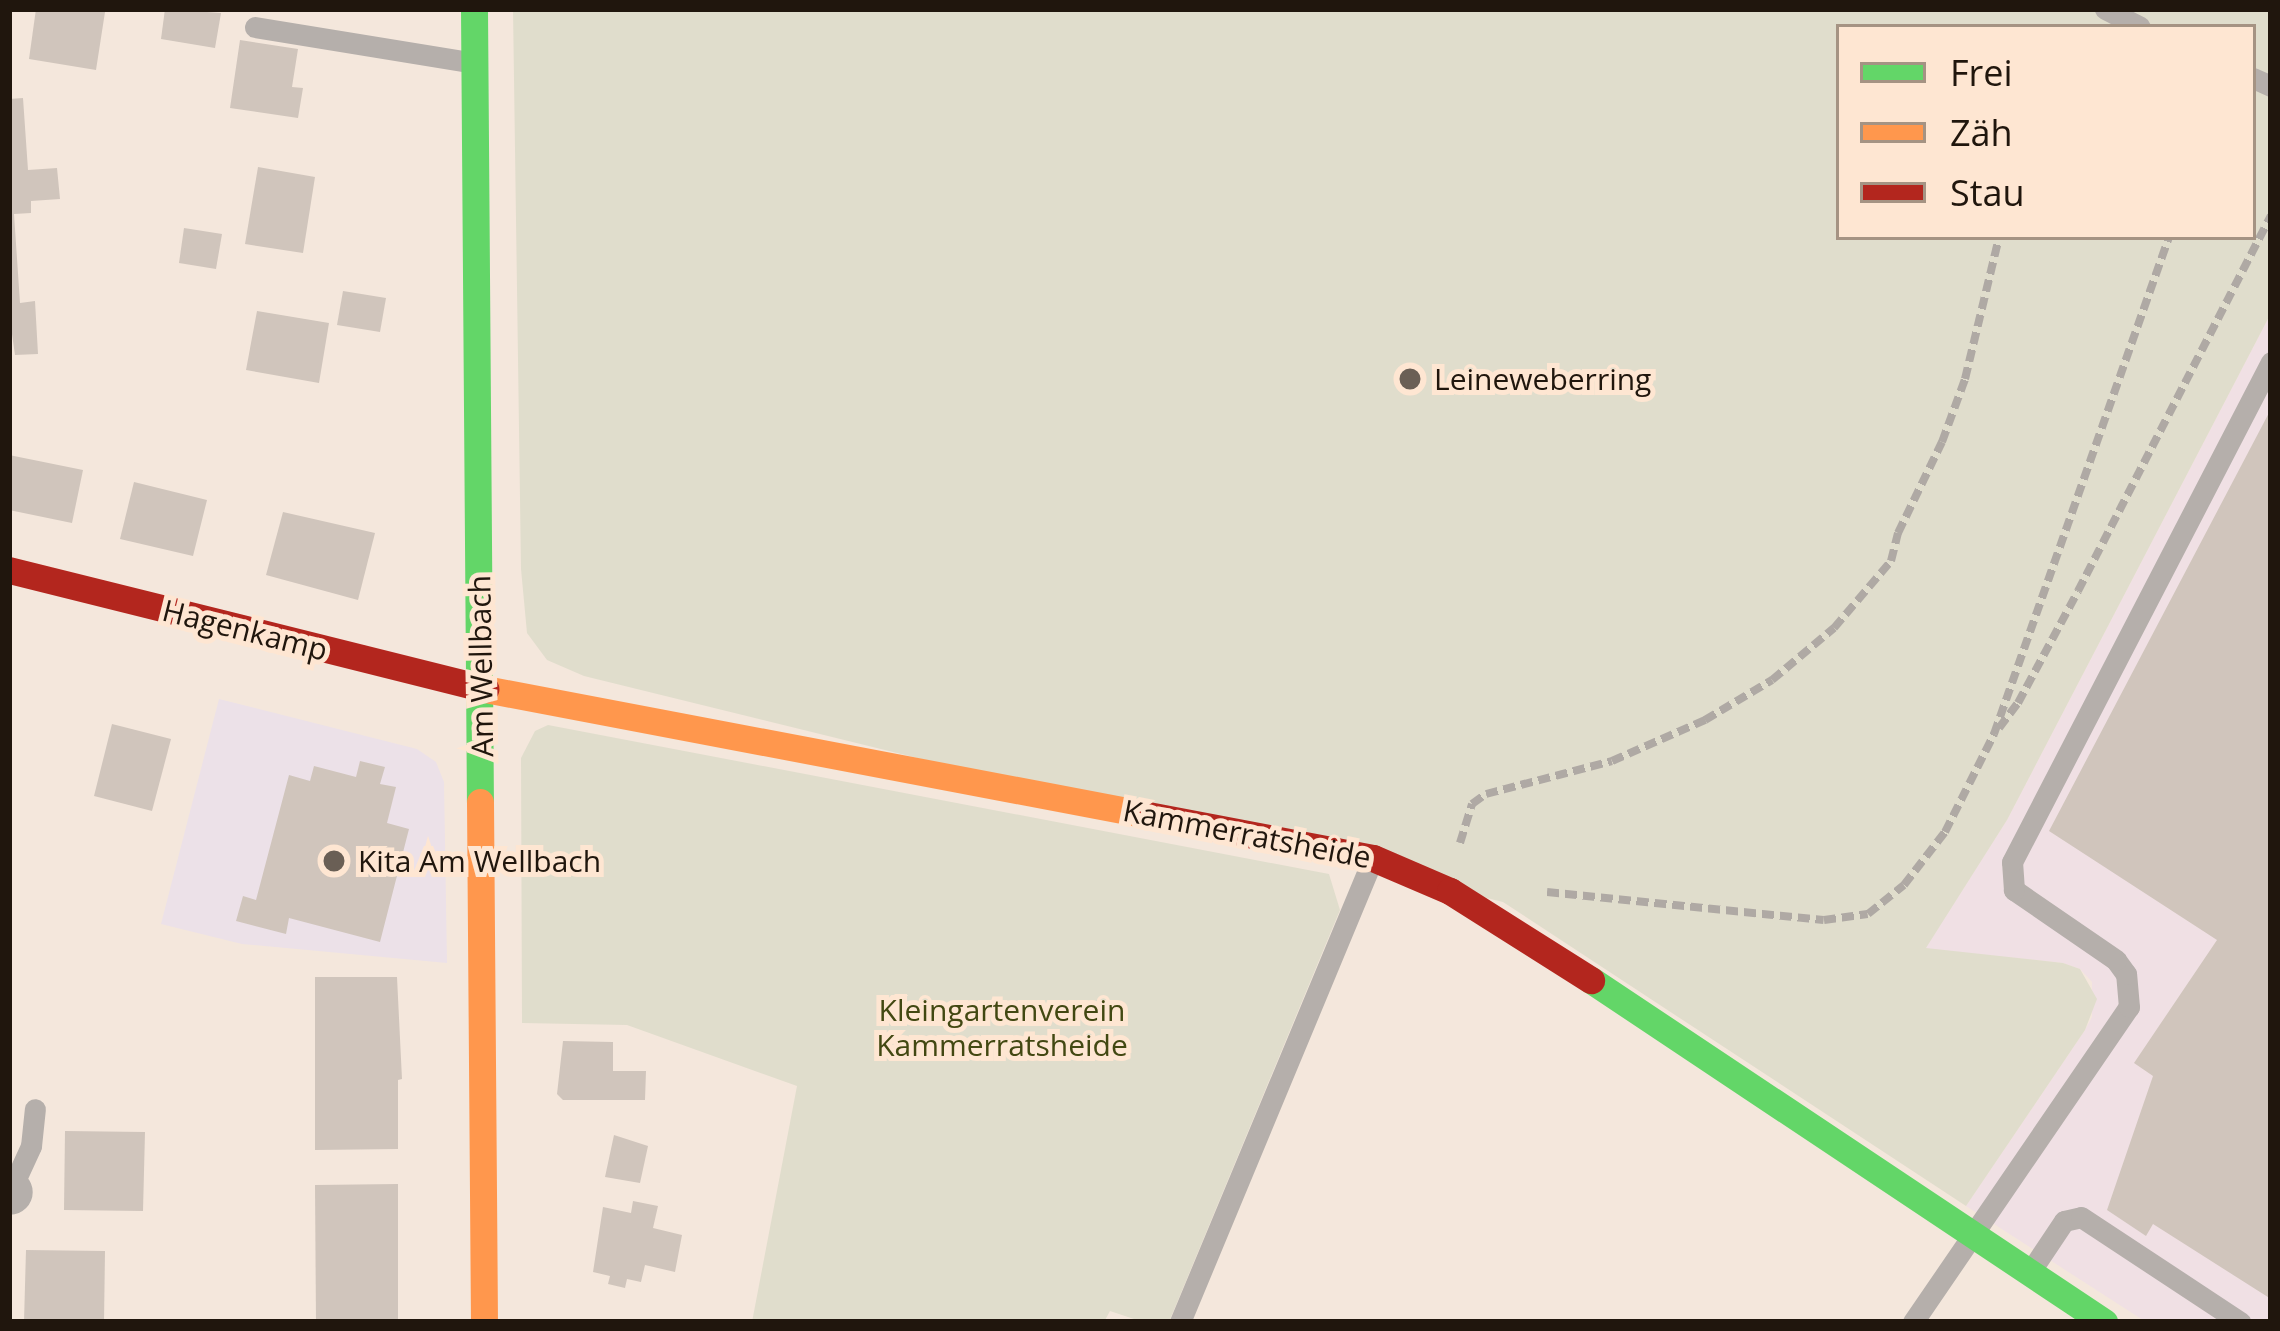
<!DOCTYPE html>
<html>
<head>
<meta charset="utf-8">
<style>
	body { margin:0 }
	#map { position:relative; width:2280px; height:1331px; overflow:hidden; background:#f4e7dc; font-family:"Open Sans",sans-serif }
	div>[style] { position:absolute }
	.industrial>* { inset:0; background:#f0e0e4 }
	.education>* { inset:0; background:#ece1e8 }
	.green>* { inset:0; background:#e0ddcc }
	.building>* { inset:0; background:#d0c5bc }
	.path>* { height:8px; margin-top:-4px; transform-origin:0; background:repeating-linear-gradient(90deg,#afa9a4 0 12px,transparent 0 18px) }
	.lane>* { height:21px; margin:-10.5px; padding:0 10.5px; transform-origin:10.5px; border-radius:10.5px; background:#b5afab }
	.street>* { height:45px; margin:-22.5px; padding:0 22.5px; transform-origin:22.5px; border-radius:22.5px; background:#b5afab }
	.fast>* { height:27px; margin:-13.5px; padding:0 13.5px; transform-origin:13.5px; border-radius:13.5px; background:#63d668 }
	.slow>* { height:27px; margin:-13.5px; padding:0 13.5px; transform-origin:13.5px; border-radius:13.5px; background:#ff974d }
	.jam>* { height:27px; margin:-13.5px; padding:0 13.5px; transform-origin:13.5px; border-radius:13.5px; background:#b3261e }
	.dots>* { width:33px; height:33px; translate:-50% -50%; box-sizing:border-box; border:6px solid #fee6d2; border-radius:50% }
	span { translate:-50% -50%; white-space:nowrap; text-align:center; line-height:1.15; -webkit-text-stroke:10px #fee6d2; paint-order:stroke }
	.poi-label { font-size:30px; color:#20160d }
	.left { translate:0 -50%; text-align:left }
	.street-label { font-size:30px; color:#20160d }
	.park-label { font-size:30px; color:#424812 }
	.frame { position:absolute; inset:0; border:12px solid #20160d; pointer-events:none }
	.legend { position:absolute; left:1836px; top:24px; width:420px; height:216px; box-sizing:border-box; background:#fee6d2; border:3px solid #a59383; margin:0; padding:15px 21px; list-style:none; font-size:36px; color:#20160d }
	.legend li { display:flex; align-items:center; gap:24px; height:60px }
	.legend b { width:60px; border:3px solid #a59383 }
</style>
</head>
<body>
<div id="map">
	<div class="industrial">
		<div style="clip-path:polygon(2271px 313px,2271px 1322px,2146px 1322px,1966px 1206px,2085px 1030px,2092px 1017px,2092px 982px,2080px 969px,2063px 963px,1925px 949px,2007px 820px)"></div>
	</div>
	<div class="education">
		<div style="clip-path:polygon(219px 699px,417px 749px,436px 762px,444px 782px,447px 963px,242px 944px,161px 924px)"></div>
	</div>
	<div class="green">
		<div style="clip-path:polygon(evenodd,513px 9px,2271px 9px,2271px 313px,2007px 820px,1926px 948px,2063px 963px,2080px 969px,2097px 999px,2085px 1030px,1966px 1206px,1503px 902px,584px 676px,547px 660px,527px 633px,521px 569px,513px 9px,1839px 27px,2253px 27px,2253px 237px,1839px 237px,1839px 27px)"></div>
		<div style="clip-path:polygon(548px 725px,1329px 874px,1340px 910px,1169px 1322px,1143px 1322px,1110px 1311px,1104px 1322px,752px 1322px,797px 1086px,627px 1025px,522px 1023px,521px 758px,535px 731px)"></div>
	</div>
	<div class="building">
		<div style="clip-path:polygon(36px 9px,105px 12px,96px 70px,29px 59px)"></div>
		<div style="clip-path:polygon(165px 9px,221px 13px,215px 48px,161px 39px)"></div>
		<div style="clip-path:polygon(240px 40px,298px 49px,292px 87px,303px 88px,298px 118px,230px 108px)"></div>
		<div style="clip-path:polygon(23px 98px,28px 170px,57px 168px,60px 199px,31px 201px,31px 213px,14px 214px,20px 303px,35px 301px,38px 354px,15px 355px,9px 313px,9px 99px)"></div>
		<div style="clip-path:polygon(258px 167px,315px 177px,303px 253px,245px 244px)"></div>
		<div style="clip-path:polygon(184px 228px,222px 234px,216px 269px,179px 263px)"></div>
		<div style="clip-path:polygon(343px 291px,386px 298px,380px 332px,337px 325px)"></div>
		<div style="clip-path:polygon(257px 311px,329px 323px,319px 383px,246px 370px)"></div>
		<div style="clip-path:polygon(2271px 409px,2271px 1299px,2153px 1224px,2146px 1236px,2107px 1210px,2153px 1076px,2134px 1063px,2217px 940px,2049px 831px)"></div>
		<div style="clip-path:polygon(9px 455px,83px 470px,72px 523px,9px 510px)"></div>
		<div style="clip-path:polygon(134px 482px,207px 500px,193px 556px,120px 539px)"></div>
		<div style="clip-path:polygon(283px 512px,375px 533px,358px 600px,266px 575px)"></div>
		<div style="clip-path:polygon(112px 724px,171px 739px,152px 811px,94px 796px)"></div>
		<div style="clip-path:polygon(360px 761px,385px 767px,380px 784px,396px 787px,387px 823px,409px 829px,380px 942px,289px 918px,286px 934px,236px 921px,243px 896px,256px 900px,289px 775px,310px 781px,314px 766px,356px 777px)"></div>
		<div style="clip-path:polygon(315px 977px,397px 977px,402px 1079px,398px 1080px,398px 1149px,315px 1150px)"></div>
		<div style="clip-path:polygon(563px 1041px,613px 1042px,613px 1071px,646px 1071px,645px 1100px,563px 1100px,557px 1094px)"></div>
		<div style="clip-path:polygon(65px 1131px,145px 1132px,143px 1211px,64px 1210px)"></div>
		<div style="clip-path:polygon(614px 1135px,648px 1146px,640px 1183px,605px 1177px)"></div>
		<div style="clip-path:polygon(398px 1184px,398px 1322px,316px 1322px,315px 1185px)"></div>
		<div style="clip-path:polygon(633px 1201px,658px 1206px,653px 1228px,682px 1235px,675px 1272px,645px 1265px,641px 1282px,627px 1279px,625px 1288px,608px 1284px,610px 1276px,593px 1272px,603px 1207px,631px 1213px)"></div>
		<div style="clip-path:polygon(26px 1250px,105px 1251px,104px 1322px,24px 1322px)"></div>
	</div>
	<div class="path">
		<div style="left:1999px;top:728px;width:31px;rotate:-53deg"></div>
		<div style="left:2018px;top:703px;width:127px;rotate:-61.8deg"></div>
		<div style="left:2078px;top:591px;width:422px;rotate:-62.8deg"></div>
		<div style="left:1460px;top:843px;width:41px;rotate:-72.9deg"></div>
		<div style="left:1472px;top:804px;width:17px;rotate:-36deg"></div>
		<div style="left:1486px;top:794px;width:130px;rotate:-14.7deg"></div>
		<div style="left:1612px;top:761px;width:102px;rotate:-23.8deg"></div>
		<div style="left:1705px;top:720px;width:78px;rotate:-30.8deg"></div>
		<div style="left:1772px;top:680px;width:81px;rotate:-40deg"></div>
		<div style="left:1834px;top:628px;width:88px;rotate:-49.6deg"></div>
		<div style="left:1891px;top:561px;width:29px;rotate:-76deg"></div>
		<div style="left:1898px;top:533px;width:101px;rotate:-64.2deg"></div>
		<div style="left:1942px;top:442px;width:67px;rotate:-69.9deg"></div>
		<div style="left:1965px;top:379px;width:146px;rotate:-76.5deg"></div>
		<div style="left:1547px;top:892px;width:278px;rotate:5.8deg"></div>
		<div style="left:1824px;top:920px;width:44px;rotate:-7.8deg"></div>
		<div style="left:1868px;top:914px;width:46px;rotate:-38.9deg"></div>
		<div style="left:1904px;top:885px;width:67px;rotate:-52.3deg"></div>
		<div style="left:1945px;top:832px;width:110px;rotate:-63.4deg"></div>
		<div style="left:1994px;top:734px;width:527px;rotate:-70.6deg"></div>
	</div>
	<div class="lane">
		<div style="left:2105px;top:9px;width:39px;rotate:27deg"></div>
		<div style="left:255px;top:27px;width:216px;rotate:9.3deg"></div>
		<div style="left:2253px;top:78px;width:20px;rotate:24deg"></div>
		<div style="left:9px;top:1194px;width:53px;rotate:-65.4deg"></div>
		<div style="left:31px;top:1146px;width:37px;rotate:-84deg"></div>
		<div style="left:2034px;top:1266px;width:54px;rotate:-56.3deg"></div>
		<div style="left:2064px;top:1221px;width:17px;rotate:-13deg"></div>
		<div style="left:2081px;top:1217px;width:191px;rotate:33.4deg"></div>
		<div style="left:1180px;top:1322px;width:496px;rotate:-67.4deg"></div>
		<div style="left:1913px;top:1322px;width:382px;rotate:-55.6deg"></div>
		<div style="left:2129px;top:1007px;width:33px;rotate:-95deg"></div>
		<div style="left:2126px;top:974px;width:17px;rotate:-126deg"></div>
		<div style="left:2116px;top:960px;width:124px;rotate:-145.5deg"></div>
		<div style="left:2014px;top:890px;width:28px;rotate:-94deg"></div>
		<div style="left:2012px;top:862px;width:563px;rotate:-62.62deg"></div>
	</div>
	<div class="street">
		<div style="left:9px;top:1191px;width:1px;rotate:45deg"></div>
	</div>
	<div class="fast">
		<div style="left:474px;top:9px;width:793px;rotate:89.57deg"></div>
		<div style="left:1591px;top:980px;width:617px;rotate:33.69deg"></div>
	</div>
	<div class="slow">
		<div style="left:485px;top:689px;width:675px;rotate:10.76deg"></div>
		<div style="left:480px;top:802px;width:520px;rotate:89.56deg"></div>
	</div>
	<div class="jam">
		<div style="left:9px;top:570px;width:491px;rotate:14deg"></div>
		<div style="left:1148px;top:815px;width:229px;rotate:10.8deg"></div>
		<div style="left:1373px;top:858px;width:84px;rotate:23.2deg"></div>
		<div style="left:1450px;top:891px;width:167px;rotate:32.3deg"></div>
	</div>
	<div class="dots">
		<div style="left:1410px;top:379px;background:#6a5f55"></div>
		<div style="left:334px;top:861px;background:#6a5f55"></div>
	</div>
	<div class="poi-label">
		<span class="left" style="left:1434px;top:379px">Leineweberring</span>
		<span class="left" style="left:358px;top:861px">Kita Am Wellbach</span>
	</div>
	<div class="street-label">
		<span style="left:245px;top:630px;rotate:14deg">Hagenkamp</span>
		<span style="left:481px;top:666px;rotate:-91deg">Am Wellbach</span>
		<span style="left:1247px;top:834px;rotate:11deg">Kammerratsheide</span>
	</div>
	<div class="park-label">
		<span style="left:1002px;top:1027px">Kleingartenverein<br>Kammerratsheide</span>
	</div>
	<div class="frame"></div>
	<ul class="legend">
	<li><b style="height:15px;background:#63d668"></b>Frei</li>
	<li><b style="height:15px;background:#ff974d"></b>Zäh</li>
	<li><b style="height:15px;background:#b3261e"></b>Stau</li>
	</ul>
</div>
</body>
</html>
